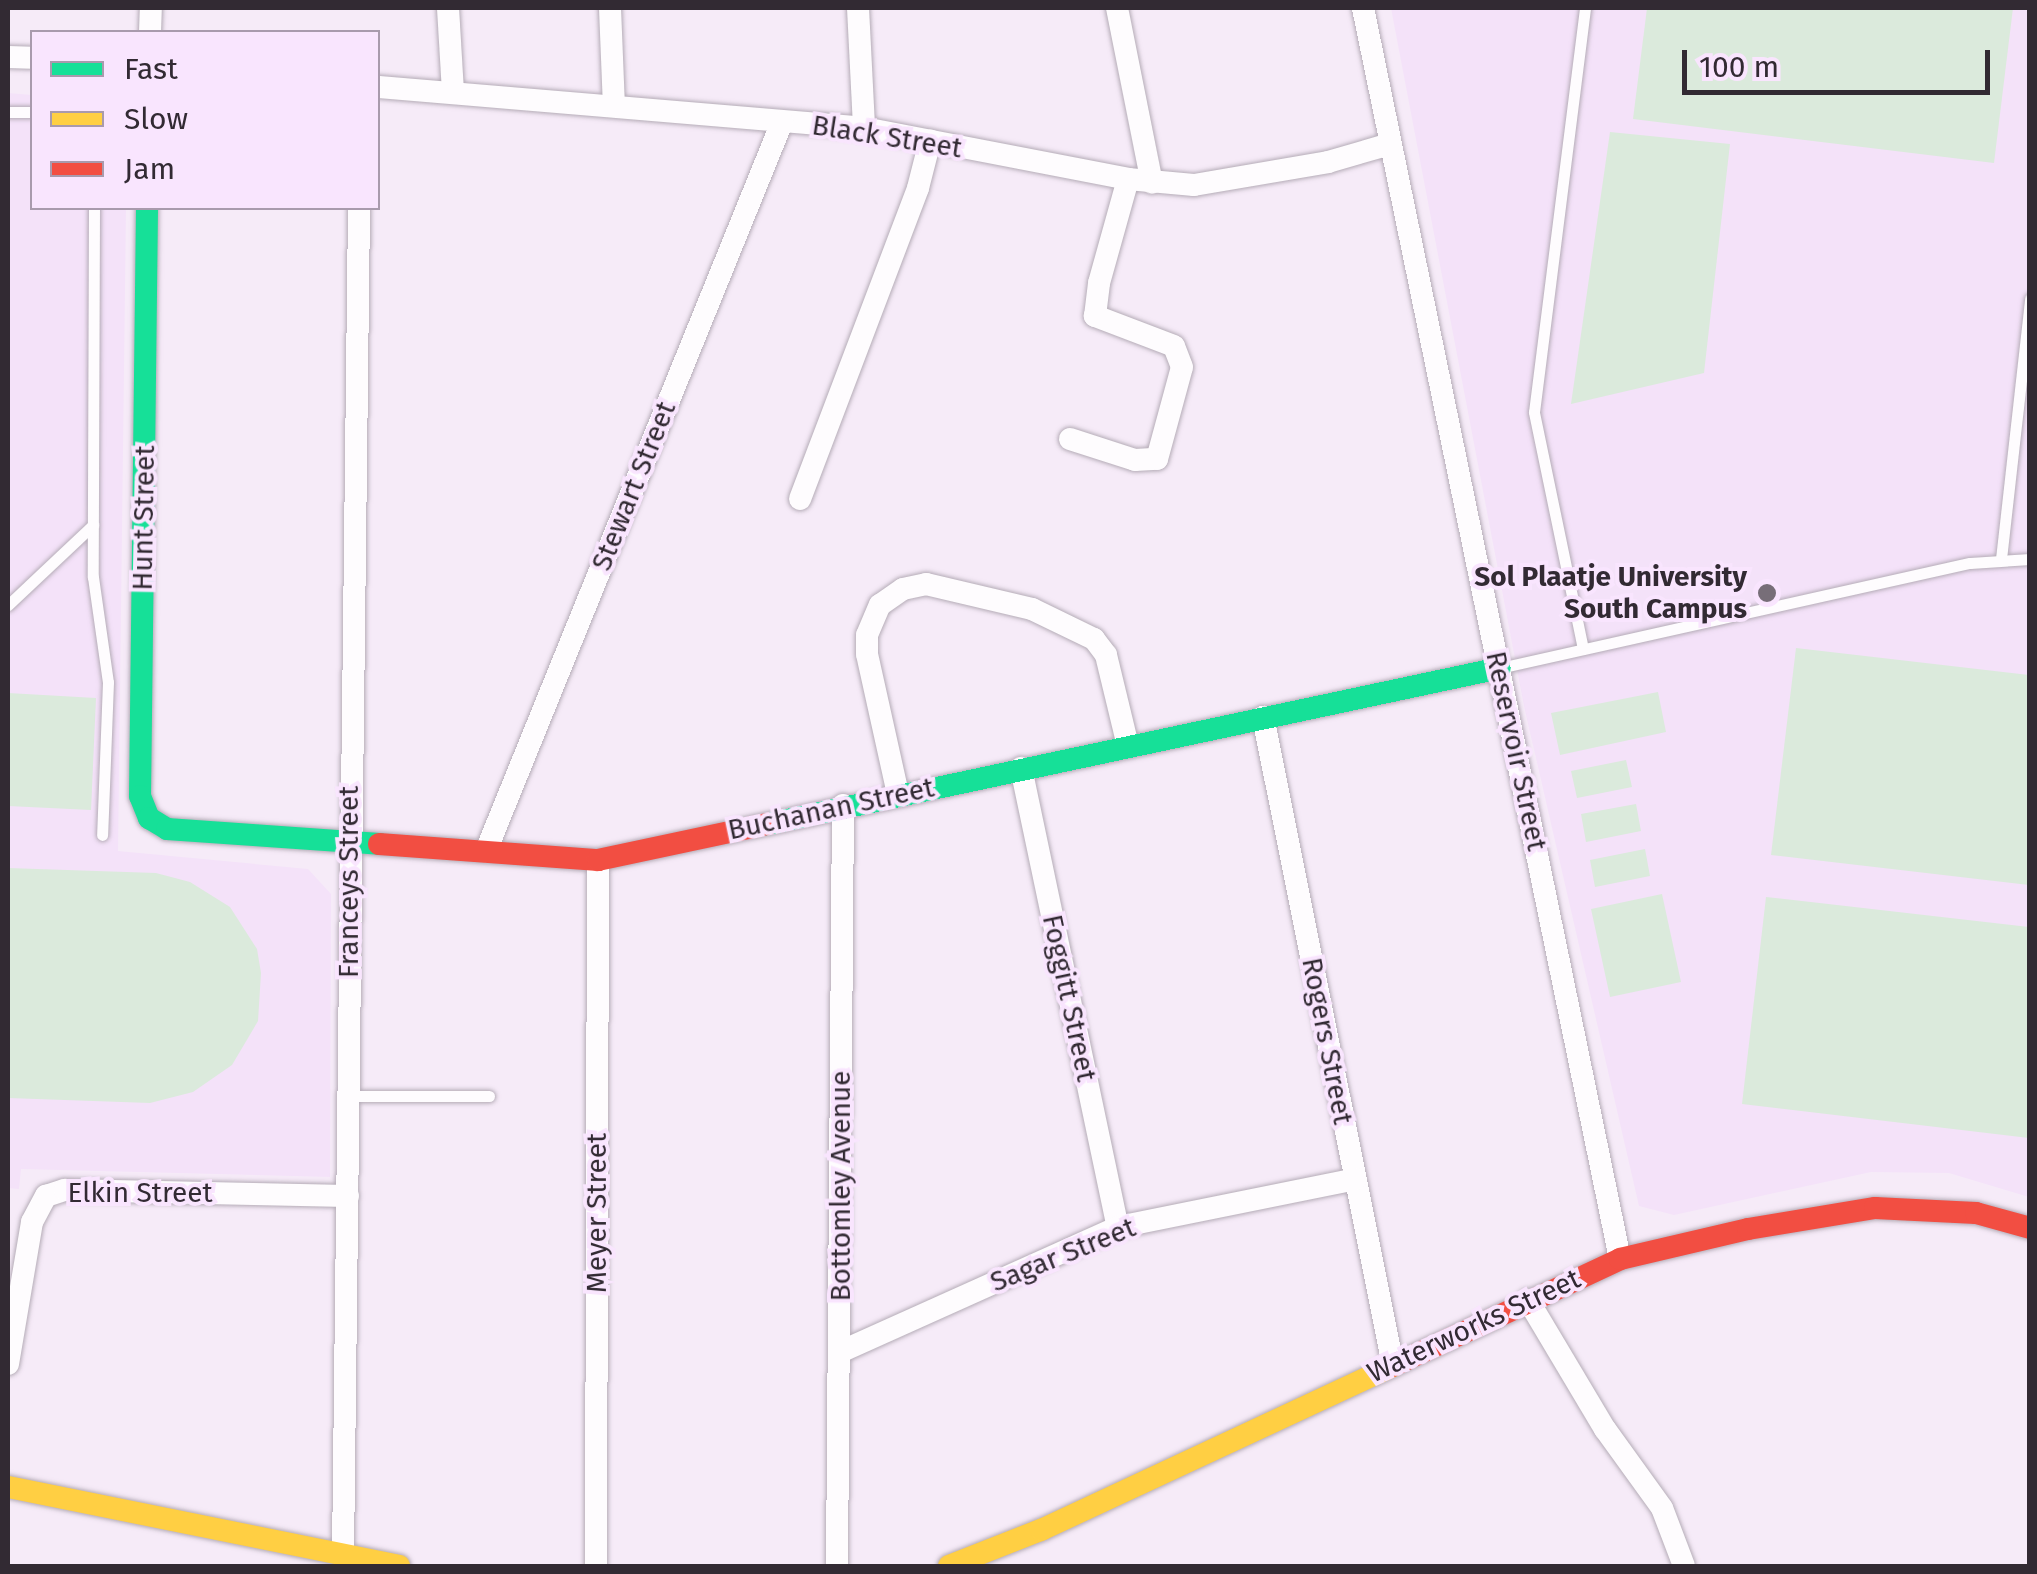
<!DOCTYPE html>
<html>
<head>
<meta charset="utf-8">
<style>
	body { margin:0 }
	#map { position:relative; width:2037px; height:1574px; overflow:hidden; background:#f6ebf8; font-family:"Fira Sans",sans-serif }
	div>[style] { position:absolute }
	.built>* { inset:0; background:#f4e2f9 }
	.green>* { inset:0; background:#dbeadc }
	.roads { filter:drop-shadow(0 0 2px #b5acb7) drop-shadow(0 0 2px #b5acb7) }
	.lane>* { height:11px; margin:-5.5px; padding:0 5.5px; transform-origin:5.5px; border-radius:5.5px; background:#fefcfe }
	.street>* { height:22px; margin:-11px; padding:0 11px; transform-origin:11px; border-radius:11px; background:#fefcfe }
	.fast>* { height:22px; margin:-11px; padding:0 11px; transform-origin:11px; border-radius:11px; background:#16e098 }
	.slow>* { height:22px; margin:-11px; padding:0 11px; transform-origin:11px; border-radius:11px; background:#ffcf43 }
	.jam>* { height:22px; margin:-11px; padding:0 11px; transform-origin:11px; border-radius:11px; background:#f24e42 }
	.dots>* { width:28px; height:28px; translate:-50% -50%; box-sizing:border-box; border:5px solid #f9e5fe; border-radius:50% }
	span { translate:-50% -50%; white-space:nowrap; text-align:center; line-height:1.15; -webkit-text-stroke:8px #f9e5fe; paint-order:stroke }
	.street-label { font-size:28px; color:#322a33 }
	.poi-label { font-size:28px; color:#322a33; font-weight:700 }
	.right { translate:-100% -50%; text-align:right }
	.frame { position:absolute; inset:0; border:10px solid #322a33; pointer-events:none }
	.legend { position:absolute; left:30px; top:30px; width:350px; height:180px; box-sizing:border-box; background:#f9e5fe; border:2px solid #a99aad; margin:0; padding:12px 18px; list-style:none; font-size:30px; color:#322a33 }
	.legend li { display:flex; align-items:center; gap:20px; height:50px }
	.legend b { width:50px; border:2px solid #a99aad }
	.scale { position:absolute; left:1682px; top:50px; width:308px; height:45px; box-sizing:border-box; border:5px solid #322a33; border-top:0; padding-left:12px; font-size:30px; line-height:35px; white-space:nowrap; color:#322a33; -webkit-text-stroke:8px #f9e5fe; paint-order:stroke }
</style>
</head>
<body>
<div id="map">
	<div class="built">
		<div style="clip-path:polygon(1391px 8px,2029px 8px,2029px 1197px,1949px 1173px,1871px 1172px,1674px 1215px,1639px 1206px,1524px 706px)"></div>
		<div style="clip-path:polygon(8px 93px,32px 95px,32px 208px,126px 208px,118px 851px,308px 869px,331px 894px,330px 1177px,21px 1169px,19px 1189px,8px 1188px)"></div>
	</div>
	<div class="green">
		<div style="clip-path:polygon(1647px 8px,2013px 8px,1994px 163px,1633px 119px)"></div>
		<div style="clip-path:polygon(1610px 132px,1730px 144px,1704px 373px,1571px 404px)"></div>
		<div style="clip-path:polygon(1796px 648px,2029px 675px,2029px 885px,1771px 855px)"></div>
		<div style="clip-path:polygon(1658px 692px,1666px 732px,1560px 755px,1551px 713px)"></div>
		<div style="clip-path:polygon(8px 693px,96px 698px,91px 810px,8px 806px)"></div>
		<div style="clip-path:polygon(1626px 760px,1632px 787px,1577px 798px,1571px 771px)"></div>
		<div style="clip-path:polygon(1636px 804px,1641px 831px,1586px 842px,1581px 814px)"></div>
		<div style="clip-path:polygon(1645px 849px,1650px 876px,1595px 887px,1590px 860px)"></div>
		<div style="clip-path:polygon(8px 868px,156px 873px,190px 882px,230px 907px,257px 949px,261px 973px,258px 1021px,232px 1065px,193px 1092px,150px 1103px,8px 1098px)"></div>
		<div style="clip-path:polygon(1662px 894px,1681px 982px,1610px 997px,1591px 909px)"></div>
		<div style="clip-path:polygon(1766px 897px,2029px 927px,2029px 1138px,1742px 1104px)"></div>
	</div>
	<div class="roads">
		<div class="lane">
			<div style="left:8px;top:112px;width:24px"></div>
			<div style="left:94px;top:208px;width:369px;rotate:90.2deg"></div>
			<div style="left:93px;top:577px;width:106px;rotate:81.9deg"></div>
			<div style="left:108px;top:682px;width:153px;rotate:92.2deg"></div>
			<div style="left:2001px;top:559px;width:262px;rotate:-83.6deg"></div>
			<div style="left:8px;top:605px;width:117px;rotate:-43.3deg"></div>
			<div style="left:1583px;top:649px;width:242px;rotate:-101.7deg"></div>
			<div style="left:1534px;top:412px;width:407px;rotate:-82.8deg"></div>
			<div style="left:1504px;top:667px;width:477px;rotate:-12.6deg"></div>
			<div style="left:1970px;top:563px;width:60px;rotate:-3.8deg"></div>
			<div style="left:348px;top:1096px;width:141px"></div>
		</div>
		<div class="street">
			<div style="left:448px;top:8px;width:84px;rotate:86.6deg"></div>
			<div style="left:610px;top:8px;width:98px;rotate:87.7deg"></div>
			<div style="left:858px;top:8px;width:120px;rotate:87.1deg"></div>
			<div style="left:1117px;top:8px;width:178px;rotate:78.7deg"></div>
			<div style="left:1363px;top:8px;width:1277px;rotate:78.39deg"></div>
			<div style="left:150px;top:32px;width:24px;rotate:-88deg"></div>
			<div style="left:8px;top:57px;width:24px;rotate:2deg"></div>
			<div style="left:378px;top:87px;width:488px;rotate:4.8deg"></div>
			<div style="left:864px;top:128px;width:269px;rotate:10.9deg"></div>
			<div style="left:1128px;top:179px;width:66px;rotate:5.2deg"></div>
			<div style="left:1194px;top:185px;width:136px;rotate:-9.7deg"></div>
			<div style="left:1328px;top:162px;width:65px;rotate:-16.2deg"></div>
			<div style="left:1070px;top:439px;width:68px;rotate:17.9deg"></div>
			<div style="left:1135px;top:460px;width:22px;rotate:-3deg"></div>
			<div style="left:1157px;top:459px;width:95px;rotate:-74.8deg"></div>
			<div style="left:1182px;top:367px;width:22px;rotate:-111deg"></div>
			<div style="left:1174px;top:346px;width:85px;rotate:-159.2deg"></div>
			<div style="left:1095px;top:316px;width:33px;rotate:-83deg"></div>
			<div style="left:1099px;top:283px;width:108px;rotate:-74.4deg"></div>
			<div style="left:800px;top:499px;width:333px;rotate:-69.2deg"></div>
			<div style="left:918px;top:188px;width:49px;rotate:-75.7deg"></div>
			<div style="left:1263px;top:717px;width:661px;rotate:78.66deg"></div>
			<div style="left:1021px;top:768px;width:469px;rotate:78.1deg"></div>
			<div style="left:898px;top:794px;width:143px;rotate:-102.5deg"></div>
			<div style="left:867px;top:654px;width:19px;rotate:-90deg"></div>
			<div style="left:867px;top:635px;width:33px;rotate:-67deg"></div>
			<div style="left:880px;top:605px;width:28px;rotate:-35deg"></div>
			<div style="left:903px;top:589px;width:24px;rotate:-12deg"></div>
			<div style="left:926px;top:584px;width:109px;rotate:13.3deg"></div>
			<div style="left:1032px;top:609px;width:69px;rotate:25.8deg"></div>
			<div style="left:1094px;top:639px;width:20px;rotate:53deg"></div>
			<div style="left:1106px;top:655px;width:94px;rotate:76.4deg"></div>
			<div style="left:486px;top:851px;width:787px;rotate:-67.9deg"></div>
			<div style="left:1528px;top:1300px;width:150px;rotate:59.2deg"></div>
			<div style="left:1605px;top:1429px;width:97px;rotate:54.2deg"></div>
			<div style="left:1662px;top:1508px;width:62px;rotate:69.2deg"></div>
			<div style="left:840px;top:1352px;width:305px;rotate:-24.2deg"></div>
			<div style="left:1118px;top:1227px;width:242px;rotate:-11.4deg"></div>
			<div style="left:8px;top:1364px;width:144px;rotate:-80.4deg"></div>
			<div style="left:32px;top:1222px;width:30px;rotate:-62deg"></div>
			<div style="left:46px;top:1196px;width:20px;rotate:-18deg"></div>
			<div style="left:65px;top:1190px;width:283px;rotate:1.2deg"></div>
			<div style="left:343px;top:1556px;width:1348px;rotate:-89.32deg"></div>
			<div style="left:596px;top:1566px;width:706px;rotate:-89.84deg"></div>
			<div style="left:837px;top:1566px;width:761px;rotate:-89.55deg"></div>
		</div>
		<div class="fast">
			<div style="left:147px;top:208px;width:588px;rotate:90.68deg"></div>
			<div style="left:140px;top:796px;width:24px;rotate:68deg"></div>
			<div style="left:149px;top:818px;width:21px;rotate:31deg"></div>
			<div style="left:167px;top:829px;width:213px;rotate:4deg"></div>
			<div style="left:768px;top:824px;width:748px;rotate:-12.03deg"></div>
		</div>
		<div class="slow">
			<div style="left:8px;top:1487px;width:399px;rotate:11.4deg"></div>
			<div style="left:949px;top:1566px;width:99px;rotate:-21.4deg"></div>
			<div style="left:1041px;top:1530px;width:387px;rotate:-25deg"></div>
		</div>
		<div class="jam">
			<div style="left:379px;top:844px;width:220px;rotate:4.2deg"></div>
			<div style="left:598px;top:860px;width:174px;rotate:-12deg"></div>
			<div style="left:1392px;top:1366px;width:252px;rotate:-25.1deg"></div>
			<div style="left:1620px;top:1259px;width:131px;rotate:-13.2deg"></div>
			<div style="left:1748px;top:1229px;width:129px;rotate:-9.4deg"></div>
			<div style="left:1875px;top:1208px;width:101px;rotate:2.8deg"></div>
			<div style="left:1976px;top:1213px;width:56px;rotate:15.5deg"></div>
		</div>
	</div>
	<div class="dots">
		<div style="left:1767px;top:593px;background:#776e78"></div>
	</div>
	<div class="street-label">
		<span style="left:887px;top:137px;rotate:9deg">Black Street</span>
		<span style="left:634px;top:486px;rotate:-68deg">Stewart Street</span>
		<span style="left:144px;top:518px;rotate:-89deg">Hunt Street</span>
		<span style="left:1516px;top:751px;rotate:78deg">Reservoir Street</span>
		<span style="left:831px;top:809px;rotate:-12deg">Buchanan Street</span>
		<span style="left:349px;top:882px;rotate:-90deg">Franceys Street</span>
		<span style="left:1069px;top:998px;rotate:78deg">Foggitt Street</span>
		<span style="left:1327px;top:1041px;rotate:79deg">Rogers Street</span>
		<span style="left:841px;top:1186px;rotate:-90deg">Bottomley Avenue</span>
		<span style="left:140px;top:1193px">Elkin Street</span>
		<span style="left:597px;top:1213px;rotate:-90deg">Meyer Street</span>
		<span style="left:1063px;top:1255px;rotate:-22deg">Sagar Street</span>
		<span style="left:1474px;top:1326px;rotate:-25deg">Waterworks Street</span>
	</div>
	<div class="poi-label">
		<span class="right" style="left:1747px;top:593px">Sol Plaatje University<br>South Campus</span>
	</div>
	<div class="frame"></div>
	<ul class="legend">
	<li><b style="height:12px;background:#16e098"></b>Fast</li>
	<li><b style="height:12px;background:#ffcf43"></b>Slow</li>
	<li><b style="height:12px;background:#f24e42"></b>Jam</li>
	</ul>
	<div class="scale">100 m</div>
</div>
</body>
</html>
